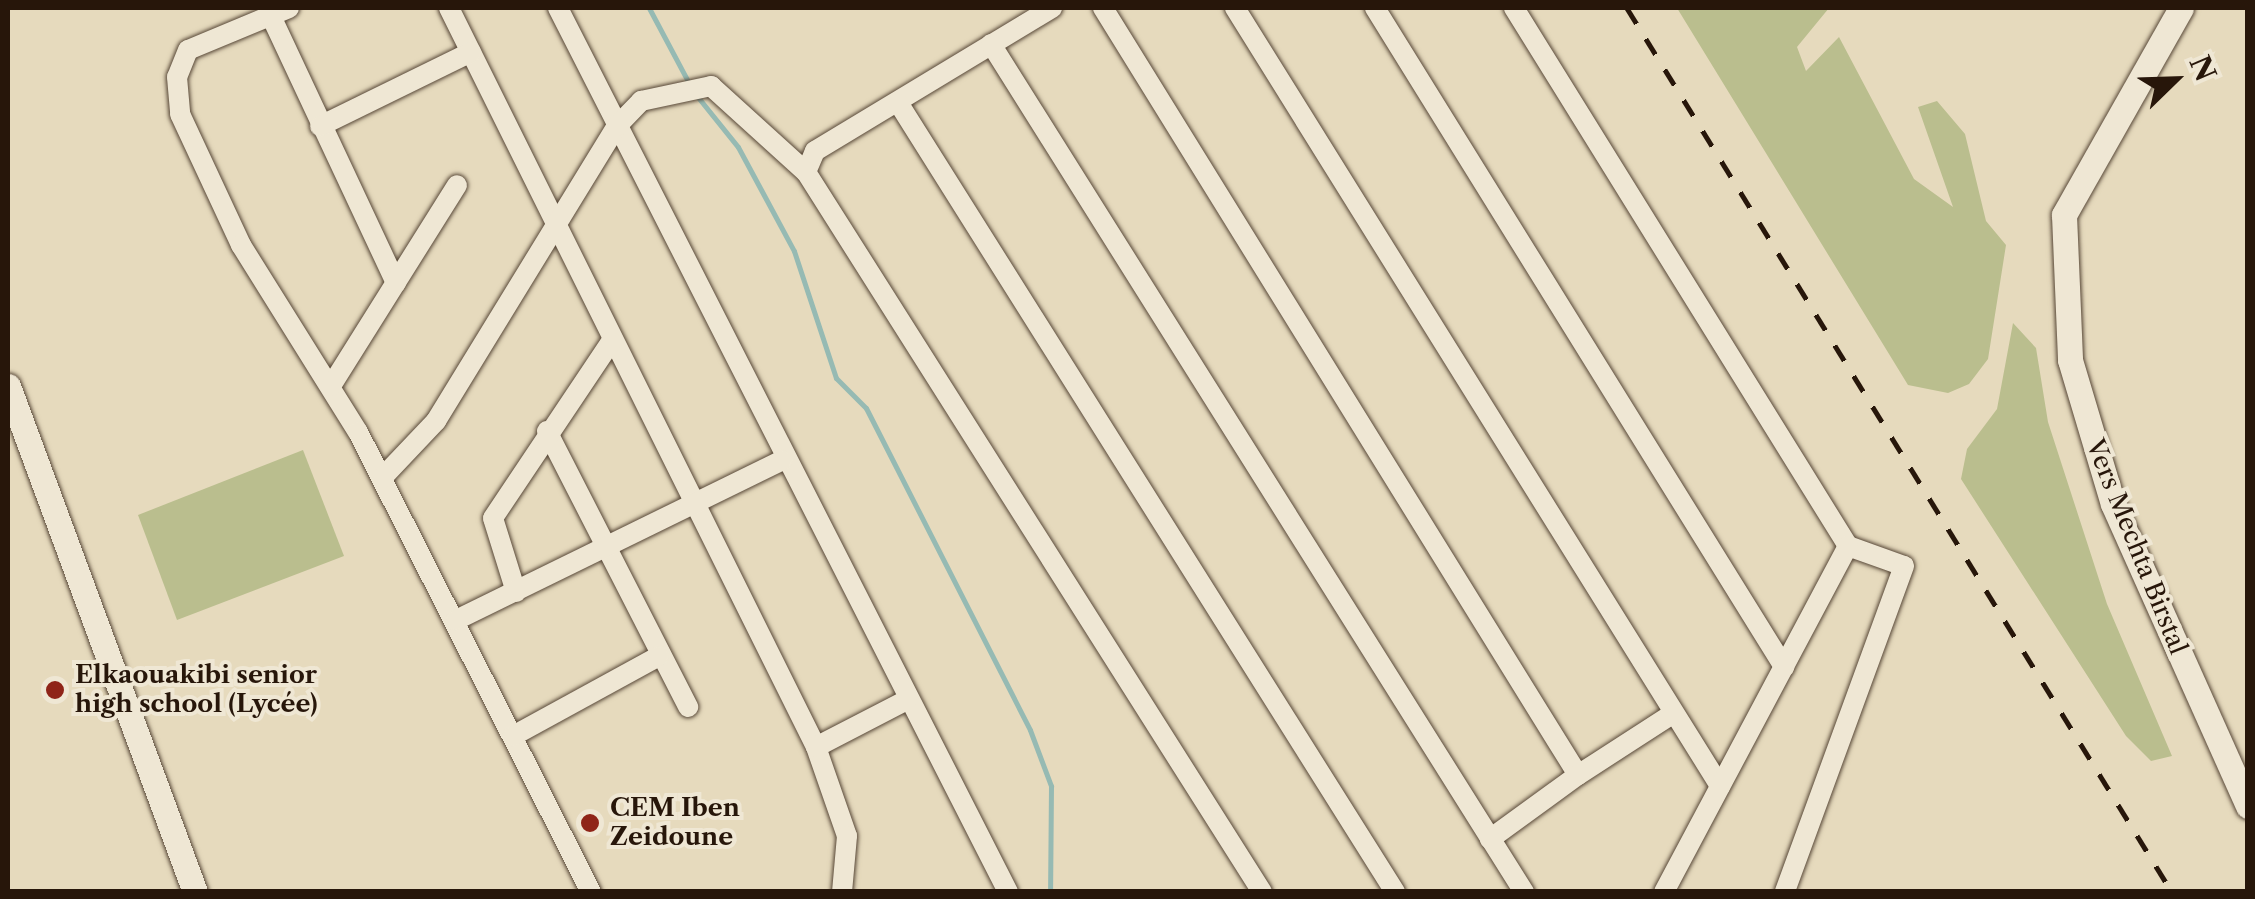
<!DOCTYPE html>
<html>
<head>
<meta charset="utf-8">
<style>
	body { margin:0 }
	#map { position:relative; width:2255px; height:899px; overflow:hidden; background:#e6dabd; font-family:"Libre Caslon Text",serif }
	div>[style] { position:absolute }
	.green>* { inset:0; background:#babe8e }
	.stream>* { height:5px; margin:-2.5px; padding:0 2.5px; transform-origin:2.5px; border-radius:2.5px; background:#96bab3 }
	.roads { filter:drop-shadow(0 0 2px #574737) drop-shadow(0 0 2px #574737) }
	.minor>* { height:20px; margin:-10px; padding:0 10px; transform-origin:10px; border-radius:10px; background:#efe7d4 }
	.tertiary>* { height:25px; margin:-12.5px; padding:0 12.5px; transform-origin:12.5px; border-radius:12.5px; background:#efe7d4 }
	.rail>* { height:5px; margin-top:-2.5px; transform-origin:0; background:repeating-linear-gradient(90deg,#27160a 0 18px,transparent 0 36px) }
	.dots>* { width:28px; height:28px; translate:-50% -50%; box-sizing:border-box; border:5px solid #efe7d4; border-radius:50% }
	span { translate:-50% -50%; white-space:nowrap; text-align:center; line-height:1.15; -webkit-text-stroke:8px #efe7d4; paint-order:stroke }
	.street-label { font-size:25px; color:#27160a }
	.poi-label { font-size:25px; color:#27160a; font-weight:700 }
	.left { translate:0 -50%; text-align:left }
	.frame { position:absolute; inset:0; border:10px solid #27160a; pointer-events:none }
	.north { position:absolute; left:2125px; top:30px; width:100px; height:100px; -webkit-text-stroke:8px #efe7d4; paint-order:stroke; rotate:67deg; font-size:28px; font-weight:700; line-height:40px; text-align:center; color:#27160a }
	.north::after { content:''; display:block; margin:auto; width:35px; height:45px; background:#27160a; clip-path:polygon(50% 0,100% 100%,50% 72%,0 100%) }
</style>
</head>
<body>
<div id="map">
	<div class="green">
		<div style="clip-path:polygon(1677px 8px,1829px 8px,1797px 47px,1806px 71px,1839px 37px,1914px 179px,1953px 207px,1918px 107px,1937px 101px,1965px 134px,1986px 221px,2006px 245px,1988px 359px,1969px 384px,1948px 393px,1908px 385px)"></div>
		<div style="clip-path:polygon(2013px 323px,2036px 348px,2048px 422px,2107px 604px,2172px 756px,2151px 761px,2126px 736px,1961px 479px,1967px 449px,1997px 409px)"></div>
		<div style="clip-path:polygon(303px 450px,344px 556px,177px 620px,138px 515px)"></div>
	</div>
	<div class="stream">
		<div style="left:649px;top:8px;width:89px;rotate:62deg"></div>
		<div style="left:697px;top:96px;width:65px;rotate:51.2deg"></div>
		<div style="left:738px;top:147px;width:118px;rotate:61.7deg"></div>
		<div style="left:794px;top:251px;width:134px;rotate:71.7deg"></div>
		<div style="left:836px;top:378px;width:42px;rotate:45deg"></div>
		<div style="left:866px;top:408px;width:361px;rotate:63deg"></div>
		<div style="left:1030px;top:730px;width:60px;rotate:69.4deg"></div>
		<div style="left:1051px;top:786px;width:106px;rotate:90.5deg"></div>
	</div>
	<div class="roads">
		<div class="minor">
			<div style="left:289px;top:8px;width:109px;rotate:157.4deg"></div>
			<div style="left:188px;top:50px;width:29px;rotate:112deg"></div>
			<div style="left:177px;top:77px;width:37px;rotate:85deg"></div>
			<div style="left:180px;top:114px;width:145px;rotate:65deg"></div>
			<div style="left:241px;top:245px;width:221px;rotate:58deg"></div>
			<div style="left:358px;top:432px;width:516px;rotate:63.14deg"></div>
			<div style="left:449px;top:8px;width:825px;rotate:63.59deg"></div>
			<div style="left:816px;top:747px;width:94px;rotate:70.8deg"></div>
			<div style="left:847px;top:836px;width:56px;rotate:95.1deg"></div>
			<div style="left:558px;top:8px;width:992px;rotate:63.02deg"></div>
			<div style="left:1052px;top:8px;width:277px;rotate:148.9deg"></div>
			<div style="left:815px;top:151px;width:23px;rotate:113deg"></div>
			<div style="left:806px;top:172px;width:852px;rotate:57.65deg"></div>
			<div style="left:1103px;top:8px;width:902px;rotate:58.23deg"></div>
			<div style="left:1578px;top:775px;width:109px;rotate:144deg"></div>
			<div style="left:1235px;top:8px;width:917px;rotate:58.06deg"></div>
			<div style="left:1375px;top:8px;width:776px;rotate:58.17deg"></div>
			<div style="left:1514px;top:8px;width:633px;rotate:58.17deg"></div>
			<div style="left:1848px;top:546px;width:59px;rotate:19.7deg"></div>
			<div style="left:1904px;top:566px;width:347px;rotate:110.1deg"></div>
			<div style="left:270px;top:14px;width:297px;rotate:64.9deg"></div>
			<div style="left:991px;top:44px;width:1002px;rotate:57.85deg"></div>
			<div style="left:899px;top:104px;width:931px;rotate:57.81deg"></div>
			<div style="left:320px;top:126px;width:168px;rotate:-26.1deg"></div>
			<div style="left:331px;top:386px;width:237px;rotate:-57.9deg"></div>
			<div style="left:547px;top:431px;width:310px;rotate:62.9deg"></div>
			<div style="left:382px;top:478px;width:79px;rotate:-46.5deg"></div>
			<div style="left:436px;top:421px;width:346px;rotate:-58.5deg"></div>
			<div style="left:617px;top:126px;width:35px;rotate:-46deg"></div>
			<div style="left:641px;top:101px;width:72px;rotate:-12.1deg"></div>
			<div style="left:711px;top:86px;width:128px;rotate:42.2deg"></div>
			<div style="left:516px;top:592px;width:77px;rotate:-107.3deg"></div>
			<div style="left:493px;top:518px;width:212px;rotate:-56.2deg"></div>
			<div style="left:456px;top:620px;width:363px;rotate:-26.1deg"></div>
			<div style="left:513px;top:736px;width:166px;rotate:-28.7deg"></div>
			<div style="left:816px;top:747px;width:102px;rotate:-27.3deg"></div>
			<div style="left:1578px;top:775px;width:114px;rotate:-32.9deg"></div>
			<div style="left:1664px;top:892px;width:392px;rotate:-62deg"></div>
		</div>
		<div class="tertiary">
			<div style="left:2181px;top:8px;width:238px;rotate:119.5deg"></div>
			<div style="left:2064px;top:215px;width:145px;rotate:87.6deg"></div>
			<div style="left:2070px;top:360px;width:150px;rotate:73.4deg"></div>
			<div style="left:2113px;top:504px;width:331px;rotate:65.9deg"></div>
			<div style="left:8px;top:386px;width:539px;rotate:69.72deg"></div>
		</div>
	</div>
	<div class="rail">
		<div style="left:1627px;top:8px;width:1038px;rotate:58.35deg"></div>
	</div>
	<div class="dots">
		<div style="left:55px;top:690px;background:#8f2418"></div>
		<div style="left:590px;top:823px;background:#8f2418"></div>
	</div>
	<div class="street-label">
		<span style="left:2136px;top:547px;rotate:68deg">Vers Mechta Birstal</span>
	</div>
	<div class="poi-label">
		<span class="left" style="left:75px;top:690px">Elkaouakibi senior<br>high school (Lycée)</span>
		<span class="left" style="left:610px;top:823px">CEM Iben<br>Zeidoune</span>
	</div>
	<div class="frame"></div>
	<div class="north">N</div>
</div>
</body>
</html>
